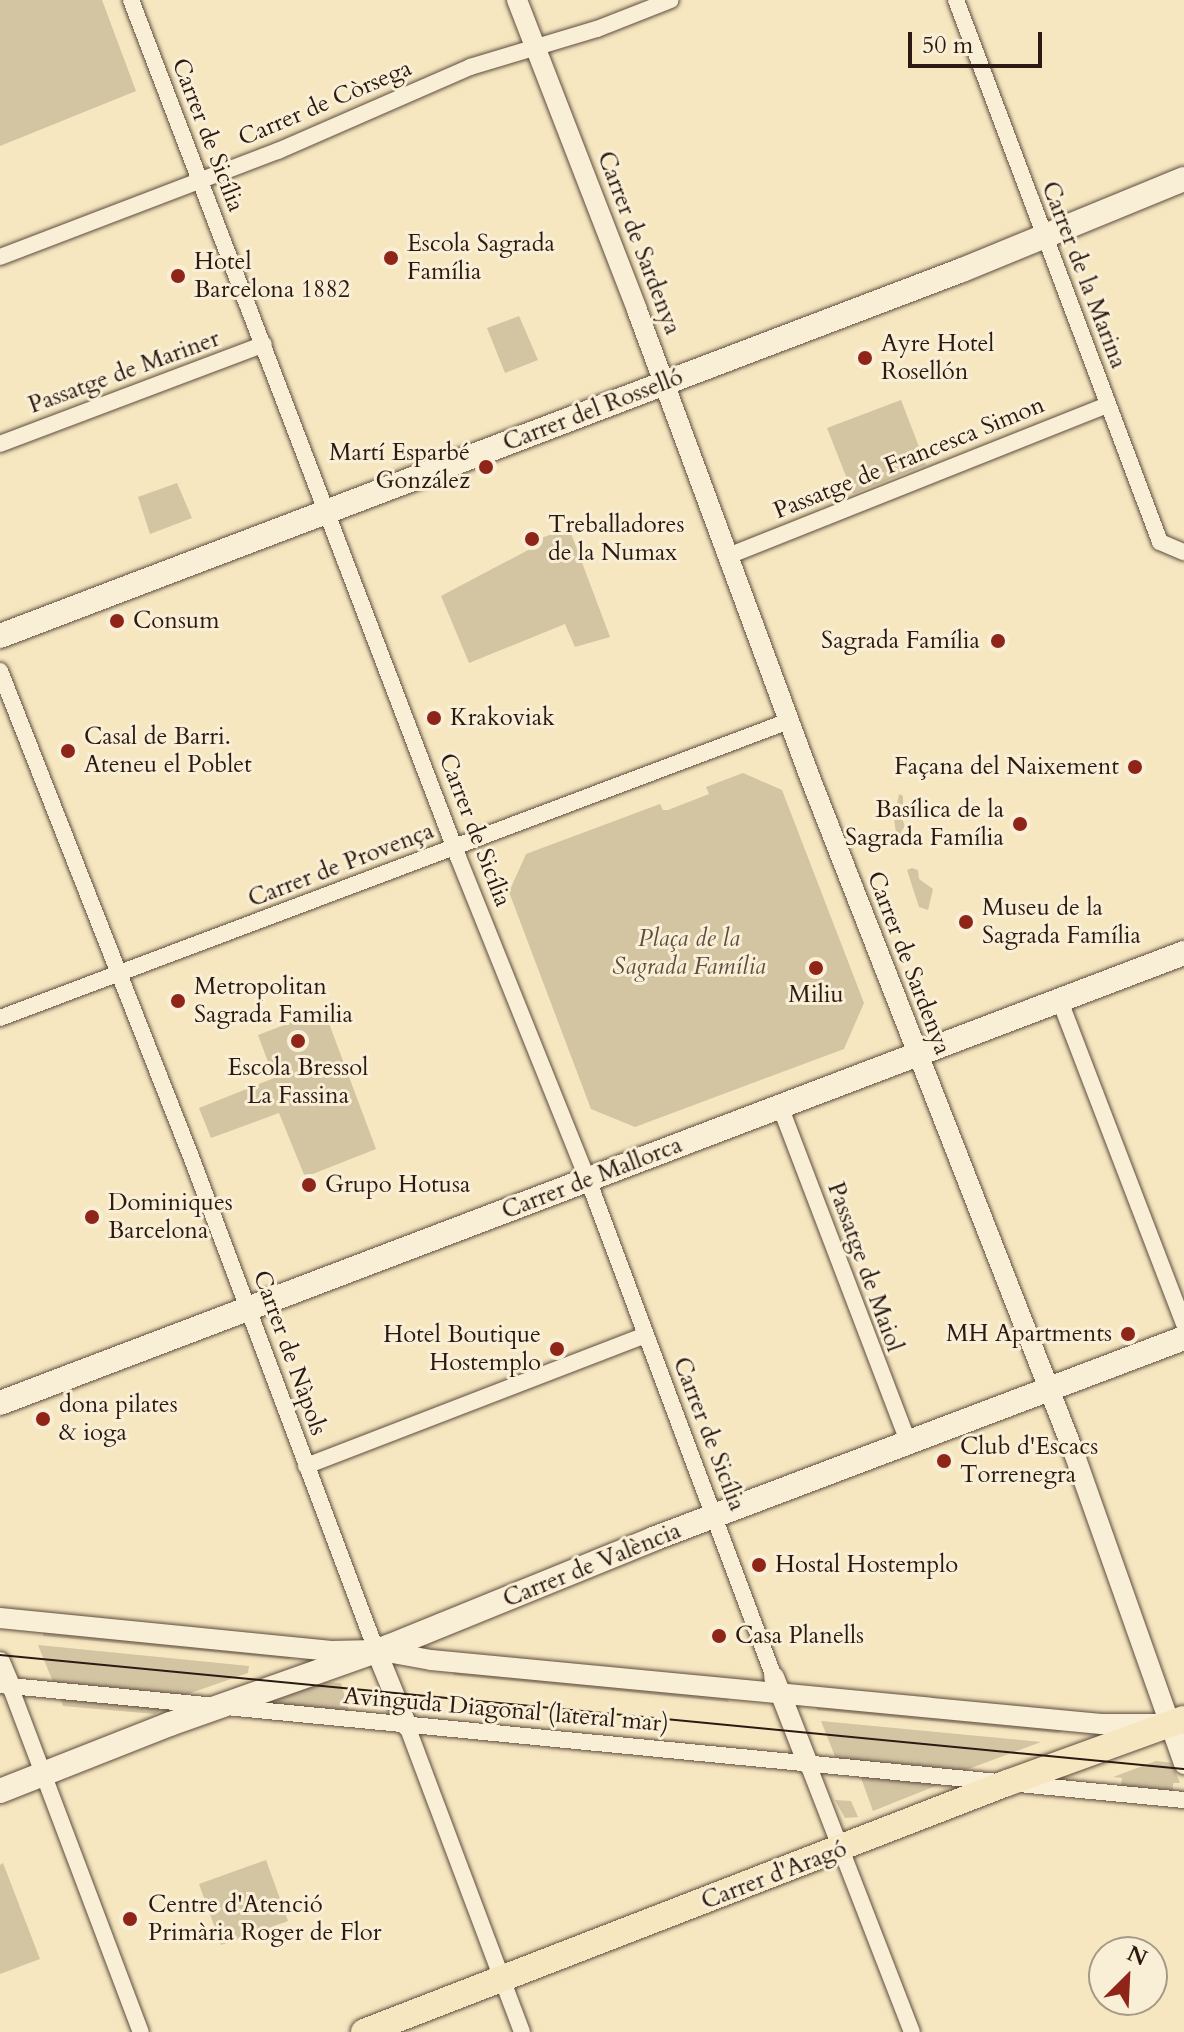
<!DOCTYPE html>
<html>
<head>
<meta charset="utf-8">
<style>
	body { margin:0 }
	#map { position:relative; width:1184px; height:2032px; overflow:hidden; background:#f6e7c0; font-family:Cardo,serif }
	div>[style] { position:absolute }
	.green>* { inset:0; background:#d3c4a2 }
	.roads { filter:drop-shadow(0 0 2px #5e4c3e) drop-shadow(0 0 2px #5e4c3e) }
	.minor>* { height:16px; margin:-8px; padding:0 8px; transform-origin:8px; border-radius:8px; background:#f9efd6 }
	.tertiary>* { height:20px; margin:-10px; padding:0 10px; transform-origin:10px; border-radius:10px; background:#f9efd6 }
	.secondary>* { height:24px; margin:-12px; padding:0 12px; transform-origin:12px; border-radius:12px; background:#f9efd6 }
	.primary>* { height:26px; margin:-13px; padding:0 13px; transform-origin:13px; border-radius:13px; background:#f6e7c0 }
	.tram>* { height:2px; margin:-1px; padding:0 1px; transform-origin:1px; border-radius:1px; background:#2b1912 }
	.dots>* { width:22px; height:22px; translate:-50% -50%; box-sizing:border-box; border:4px solid #f9efd6; border-radius:50% }
	span { translate:-50% -50%; white-space:nowrap; text-align:center; line-height:1.15; -webkit-text-stroke:6px #f9efd6; paint-order:stroke }
	.street-label { font-size:24px; color:#2b1912 }
	.poi-label { font-size:24px; color:#2b1912 }
	.left { translate:0 -50%; text-align:left }
	.right { translate:-100% -50%; text-align:right }
	.park-label { font-size:24px; color:#5d4c3d; font-style:italic }
	.north { position:absolute; left:1088px; top:1936px; width:80px; height:80px; box-sizing:border-box; background:#f9efd6; border:2px solid #a79988; border-radius:50%; rotate:24deg; font-size:22px; font-weight:700; line-height:32px; text-align:center; color:#2b1912 }
	.north::after { content:''; display:block; margin:auto; width:28px; height:36px; background:#8f2418; clip-path:polygon(50% 0,100% 100%,50% 72%,0 100%) }
	.scale { position:absolute; left:908px; top:32px; width:134px; height:36px; box-sizing:border-box; border:4px solid #2b1912; border-top:0; padding-left:10px; font-size:24px; line-height:28px; white-space:nowrap; color:#2b1912; -webkit-text-stroke:6px #f9efd6; paint-order:stroke }
</style>
</head>
<body>
<div id="map">
	<div class="green">
		<div style="clip-path:polygon(0 0,102px 0,136px 91px,0 146px)"></div>
		<div style="clip-path:polygon(519px 316px,538px 360px,505px 373px,487px 328px)"></div>
		<div style="clip-path:polygon(901px 400px,926px 465px,853px 494px,827px 428px)"></div>
		<div style="clip-path:polygon(177px 483px,192px 518px,150px 534px,138px 497px)"></div>
		<div style="clip-path:polygon(569px 528px,610px 637px,575px 647px,565px 624px,469px 663px,441px 596px,532px 548px,530px 542px)"></div>
		<div style="clip-path:polygon(743px 773px,782px 790px,864px 1003px,844px 1049px,635px 1127px,591px 1109px,509px 892px,526px 854px,660px 804px,663px 810px,668px 810px,709px 794px,706px 787px)"></div>
		<div style="clip-path:polygon(899px 794px,903px 796px,903px 806px,899px 811px,905px 826px,901px 832px,909px 844px,898px 847px,894px 819px)"></div>
		<div style="clip-path:polygon(912px 868px,918px 870px,919px 879px,933px 889px,928px 910px,919px 907px,907px 870px)"></div>
		<div style="clip-path:polygon(324px 1010px,376px 1149px,305px 1177px,279px 1113px,211px 1138px,199px 1108px,274px 1078px,258px 1035px)"></div>
		<div style="clip-path:polygon(44px 1630px,301px 1655px,288px 1659px,43px 1636px)"></div>
		<div style="clip-path:polygon(38px 1645px,249px 1666px,248px 1673px,185px 1695px,53px 1682px)"></div>
		<div style="clip-path:polygon(451px 1669px,726px 1695px,729px 1702px,454px 1675px)"></div>
		<div style="clip-path:polygon(324px 1682px,341px 1683px,349px 1711px,267px 1703px)"></div>
		<div style="clip-path:polygon(60px 1698px,159px 1708px,161px 1710px,155px 1714px,63px 1706px)"></div>
		<div style="clip-path:polygon(815px 1704px,1071px 1728px,1058px 1733px,817px 1710px)"></div>
		<div style="clip-path:polygon(821px 1721px,1041px 1742px,963px 1771px,836px 1759px)"></div>
		<div style="clip-path:polygon(1156px 1761px,1172px 1763px,1180px 1783px,1173px 1783px,1173px 1791px,1121px 1786px,1122px 1778px,1113px 1777px)"></div>
		<div style="clip-path:polygon(860px 1775px,937px 1783px,938px 1785px,873px 1811px)"></div>
		<div style="clip-path:polygon(835px 1800px,851px 1801px,858px 1817px,845px 1818px)"></div>
		<div style="clip-path:polygon(266px 1860px,288px 1921px,221px 1945px,199px 1884px)"></div>
		<div style="clip-path:polygon(3px 1863px,40px 1959px,0 1974px,0 1865px)"></div>
	</div>
	<div class="roads">
		<div class="minor">
			<div style="left:131px;top:0;width:917px;rotate:69.11deg"></div>
			<div style="left:458px;top:857px;width:362px;rotate:68.1deg"></div>
			<div style="left:593px;top:1193px;width:517px;rotate:69.5deg"></div>
			<div style="left:956px;top:0;width:579px;rotate:69.37deg"></div>
			<div style="left:1160px;top:542px;width:26px;rotate:23deg"></div>
			<div style="left:0;top:257px;width:298px;rotate:-20.9deg"></div>
			<div style="left:278px;top:151px;width:210px;rotate:-23.6deg"></div>
			<div style="left:470px;top:67px;width:133px;rotate:-16.7deg"></div>
			<div style="left:597px;top:29px;width:79px;rotate:-21.4deg"></div>
			<div style="left:0;top:444px;width:282px;rotate:-20.7deg"></div>
			<div style="left:728px;top:556px;width:408px;rotate:-21.7deg"></div>
			<div style="left:0;top:671px;width:519px;rotate:68.53deg"></div>
			<div style="left:190px;top:1154px;width:530px;rotate:69.44deg"></div>
			<div style="left:1060px;top:1001px;width:346px;rotate:69deg"></div>
			<div style="left:0;top:1018px;width:843px;rotate:-20.63deg"></div>
			<div style="left:780px;top:1106px;width:360px;rotate:69.1deg"></div>
			<div style="left:306px;top:1466px;width:363px;rotate:-21.1deg"></div>
			<div style="left:0;top:1685px;width:1190px;rotate:5.55deg"></div>
			<div style="left:10px;top:1686px;width:370px;rotate:69.3deg"></div>
			<div style="left:407px;top:1726px;width:327px;rotate:69.4deg"></div>
			<div style="left:808px;top:1764px;width:287px;rotate:68.8deg"></div>
		</div>
		<div class="tertiary">
			<div style="left:517px;top:0;width:332px;rotate:68.8deg"></div>
			<div style="left:637px;top:310px;width:496px;rotate:69.7deg"></div>
			<div style="left:809px;top:775px;width:728px;rotate:68.65deg"></div>
			<div style="left:1074px;top:1453px;width:330px;rotate:70.5deg"></div>
			<div style="left:0;top:1618px;width:333px;rotate:5.7deg"></div>
			<div style="left:331px;top:1651px;width:45px;rotate:-1.3deg"></div>
			<div style="left:376px;top:1650px;width:56px;rotate:10.3deg"></div>
			<div style="left:431px;top:1660px;width:673px;rotate:5.46deg"></div>
			<div style="left:1101px;top:1724px;width:57px"></div>
			<div style="left:376px;top:1650px;width:82px;rotate:67.8deg"></div>
			<div style="left:0;top:1662px;width:26px;rotate:67deg"></div>
			<div style="left:774px;top:1677px;width:93px;rotate:68.7deg"></div>
		</div>
		<div class="secondary">
			<div style="left:0;top:636px;width:1029px;rotate:-20.83deg"></div>
			<div style="left:962px;top:270px;width:240px;rotate:-22.3deg"></div>
			<div style="left:0;top:1403px;width:1267px;rotate:-20.81deg"></div>
			<div style="left:0;top:1791px;width:183px;rotate:-21.5deg"></div>
			<div style="left:170px;top:1724px;width:233px;rotate:-19.5deg"></div>
			<div style="left:390px;top:1646px;width:284px;rotate:-22.1deg"></div>
			<div style="left:653px;top:1539px;width:568px;rotate:-20.73deg"></div>
		</div>
		<div class="primary">
			<div style="left:364px;top:2032px;width:690px;rotate:-21.17deg"></div>
			<div style="left:1007px;top:1783px;width:188px;rotate:-19.9deg"></div>
		</div>
	</div>
	<div class="tram">
		<div style="left:0;top:1655px;width:1189px;rotate:5.5deg"></div>
	</div>
	<div class="dots">
		<div style="left:391px;top:258px;background:#8f2418"></div>
		<div style="left:178px;top:276px;background:#8f2418"></div>
		<div style="left:865px;top:358px;background:#8f2418"></div>
		<div style="left:486px;top:467px;background:#8f2418"></div>
		<div style="left:532px;top:539px;background:#8f2418"></div>
		<div style="left:117px;top:621px;background:#8f2418"></div>
		<div style="left:998px;top:641px;background:#8f2418"></div>
		<div style="left:434px;top:718px;background:#8f2418"></div>
		<div style="left:68px;top:751px;background:#8f2418"></div>
		<div style="left:1135px;top:767px;background:#8f2418"></div>
		<div style="left:1020px;top:824px;background:#8f2418"></div>
		<div style="left:966px;top:922px;background:#8f2418"></div>
		<div style="left:816px;top:968px;background:#8f2418"></div>
		<div style="left:178px;top:1001px;background:#8f2418"></div>
		<div style="left:298px;top:1041px;background:#8f2418"></div>
		<div style="left:309px;top:1185px;background:#8f2418"></div>
		<div style="left:92px;top:1217px;background:#8f2418"></div>
		<div style="left:1128px;top:1334px;background:#8f2418"></div>
		<div style="left:557px;top:1349px;background:#8f2418"></div>
		<div style="left:43px;top:1419px;background:#8f2418"></div>
		<div style="left:944px;top:1461px;background:#8f2418"></div>
		<div style="left:759px;top:1565px;background:#8f2418"></div>
		<div style="left:719px;top:1636px;background:#8f2418"></div>
		<div style="left:130px;top:1919px;background:#8f2418"></div>
	</div>
	<div class="street-label">
		<span style="left:325px;top:103px;rotate:-23deg">Carrer de Còrsega</span>
		<span style="left:208px;top:135px;rotate:69deg">Carrer de Sicília</span>
		<span style="left:639px;top:243px;rotate:69deg">Carrer de Sardenya</span>
		<span style="left:1084px;top:275px;rotate:69deg">Carrer de la Marina</span>
		<span style="left:124px;top:372px;rotate:-20deg">Passatge de Mariner</span>
		<span style="left:593px;top:410px;rotate:-21deg">Carrer del Rosselló</span>
		<span style="left:909px;top:458px;rotate:-22deg">Passatge de Francesca Simon</span>
		<span style="left:475px;top:830px;rotate:69deg">Carrer de Sicília</span>
		<span style="left:341px;top:865px;rotate:-21deg">Carrer de Provença</span>
		<span style="left:909px;top:963px;rotate:69deg">Carrer de Sardenya</span>
		<span style="left:592px;top:1178px;rotate:-21deg">Carrer de Mallorca</span>
		<span style="left:865px;top:1267px;rotate:70deg">Passatge de Maiol</span>
		<span style="left:290px;top:1353px;rotate:70deg">Carrer de Nàpols</span>
		<span style="left:709px;top:1434px;rotate:69deg">Carrer de Sicília</span>
		<span style="left:592px;top:1565px;rotate:-22deg">Carrer de València</span>
		<span style="left:506px;top:1710px;rotate:5deg">Avinguda Diagonal (lateral mar)</span>
		<span style="left:774px;top:1875px;rotate:-21deg">Carrer d'Aragó</span>
	</div>
	<div class="poi-label">
		<span class="left" style="left:407px;top:258px">Escola Sagrada<br>Família</span>
		<span class="left" style="left:194px;top:276px">Hotel<br>Barcelona 1882</span>
		<span class="left" style="left:881px;top:358px">Ayre Hotel<br>Rosellón</span>
		<span class="right" style="left:470px;top:467px">Martí Esparbé<br>González</span>
		<span class="left" style="left:548px;top:539px">Treballadores<br>de la Numax</span>
		<span class="left" style="left:133px;top:621px">Consum</span>
		<span class="right" style="left:980px;top:641px">Sagrada Família</span>
		<span class="left" style="left:450px;top:718px">Krakoviak</span>
		<span class="left" style="left:84px;top:751px">Casal de Barri.<br>Ateneu el Poblet</span>
		<span class="right" style="left:1119px;top:767px">Façana del Naixement</span>
		<span class="right" style="left:1004px;top:824px">Basílica de la<br>Sagrada Família</span>
		<span class="left" style="left:982px;top:922px">Museu de la<br>Sagrada Família</span>
		<span class="left" style="left:194px;top:1001px">Metropolitan<br>Sagrada Familia</span>
		<span style="left:816px;top:995px">Miliu</span>
		<span style="left:298px;top:1082px">Escola Bressol<br>La Fassina</span>
		<span class="left" style="left:325px;top:1185px">Grupo Hotusa</span>
		<span class="left" style="left:108px;top:1217px">Dominiques<br>Barcelona</span>
		<span class="right" style="left:1112px;top:1334px">MH Apartments</span>
		<span class="right" style="left:541px;top:1349px">Hotel Boutique<br>Hostemplo</span>
		<span class="left" style="left:59px;top:1419px">dona pilates<br>&amp; ioga</span>
		<span class="left" style="left:960px;top:1461px">Club d'Escacs<br>Torrenegra</span>
		<span class="left" style="left:775px;top:1565px">Hostal Hostemplo</span>
		<span class="left" style="left:735px;top:1636px">Casa Planells</span>
		<span class="left" style="left:148px;top:1919px">Centre d'Atenció<br>Primària Roger de Flor</span>
	</div>
	<div class="park-label">
		<span style="left:689px;top:953px">Plaça de la<br>Sagrada Família</span>
	</div>
	<div class="north">N</div>
	<div class="scale">50 m</div>
</div>
</body>
</html>
